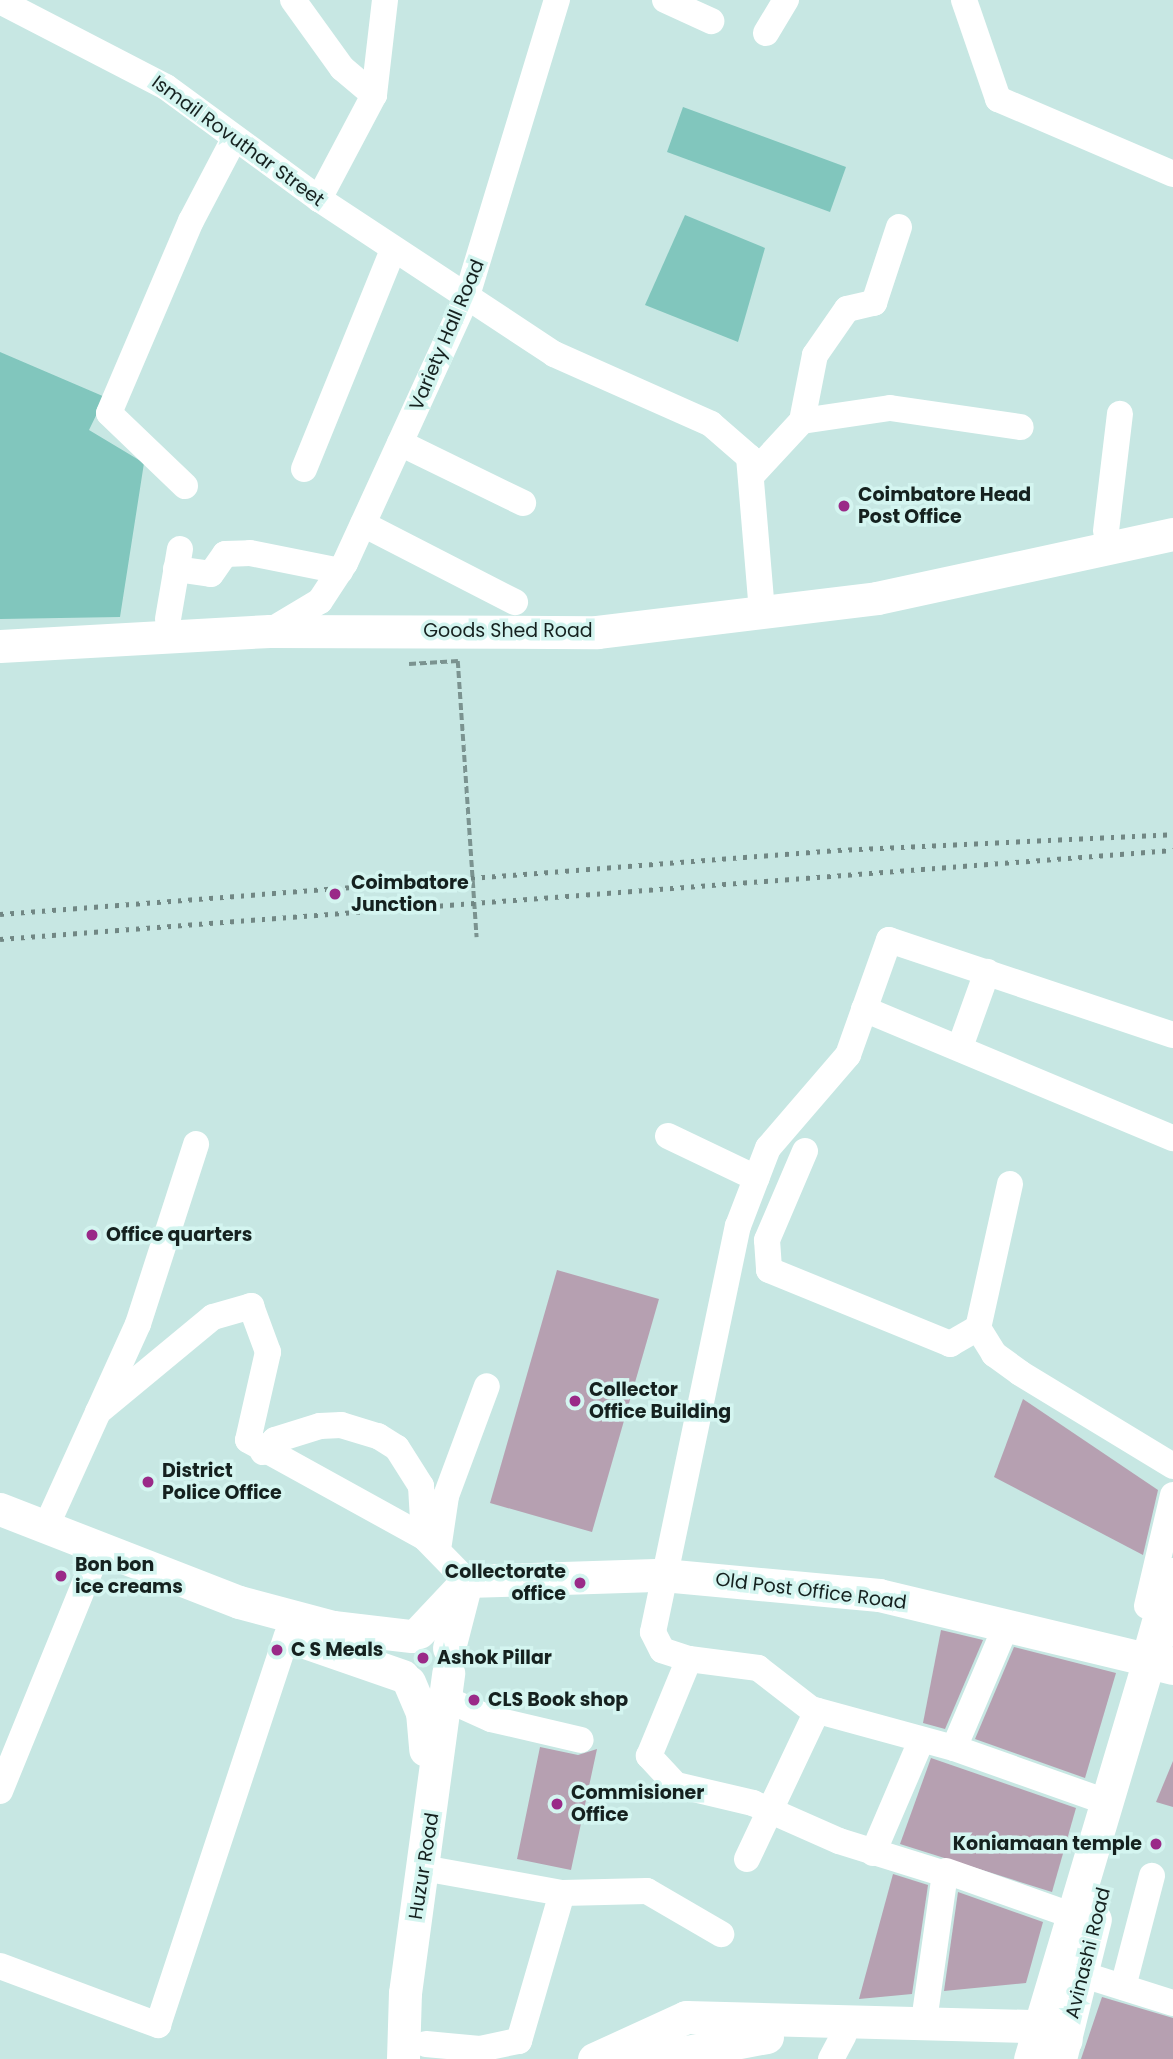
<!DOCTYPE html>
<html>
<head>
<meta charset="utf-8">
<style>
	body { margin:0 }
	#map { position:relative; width:1173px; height:2059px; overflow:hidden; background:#c7e7e3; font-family:Poppins,sans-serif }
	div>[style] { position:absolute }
	.green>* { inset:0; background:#81c6bd }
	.building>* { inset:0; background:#b6a0b1 }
	.path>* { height:3.5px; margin-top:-1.75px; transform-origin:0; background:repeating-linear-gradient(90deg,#7b9390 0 7px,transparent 0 10.5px) }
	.minor>* { height:26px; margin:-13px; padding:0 13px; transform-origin:13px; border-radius:13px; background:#fff }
	.major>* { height:33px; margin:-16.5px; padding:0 16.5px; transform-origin:16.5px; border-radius:16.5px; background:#fff }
	.highway>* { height:37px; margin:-18.5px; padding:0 18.5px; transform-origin:18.5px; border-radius:18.5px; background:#fff }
	.rail>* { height:5px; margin-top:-2.5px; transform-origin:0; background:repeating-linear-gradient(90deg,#718784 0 3.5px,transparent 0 10.5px) }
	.dots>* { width:19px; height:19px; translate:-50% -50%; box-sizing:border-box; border:4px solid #d4f5f0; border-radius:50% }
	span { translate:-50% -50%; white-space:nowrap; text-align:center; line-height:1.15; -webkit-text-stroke:7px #d4f5f0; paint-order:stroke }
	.street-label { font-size:19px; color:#15211f }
	.poi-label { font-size:19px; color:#15211f; font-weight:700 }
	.left { translate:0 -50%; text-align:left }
	.right { translate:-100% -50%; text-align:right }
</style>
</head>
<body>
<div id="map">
	<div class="green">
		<div style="clip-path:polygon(683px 107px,846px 167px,830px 212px,667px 152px)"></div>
		<div style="clip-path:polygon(685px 215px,765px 248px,738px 342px,645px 305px)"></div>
		<div style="clip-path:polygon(0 352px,105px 397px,89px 430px,144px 463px,120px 617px,0 619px)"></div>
	</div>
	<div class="building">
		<div style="clip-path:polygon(557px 1270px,659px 1299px,592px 1532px,490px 1503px)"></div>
		<div style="clip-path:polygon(1023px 1399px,1158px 1490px,1143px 1555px,994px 1477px)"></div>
		<div style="clip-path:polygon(941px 1630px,983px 1640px,945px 1729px,923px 1723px)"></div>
		<div style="clip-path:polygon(1014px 1647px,1116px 1673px,1085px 1778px,975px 1739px)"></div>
		<div style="clip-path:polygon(540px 1747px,578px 1755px,597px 1749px,571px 1870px,517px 1859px)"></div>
		<div style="clip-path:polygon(931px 1758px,1076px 1808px,1052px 1892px,900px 1844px)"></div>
		<div style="clip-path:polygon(1173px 1761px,1173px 1807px,1156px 1802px)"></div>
		<div style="clip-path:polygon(893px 1874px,928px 1885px,912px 1994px,859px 1999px)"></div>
		<div style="clip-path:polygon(958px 1892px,1043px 1922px,1026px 1983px,944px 1991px)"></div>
		<div style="clip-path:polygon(1102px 1997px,1173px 2018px,1173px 2059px,1081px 2059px)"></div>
	</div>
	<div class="path">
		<div style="left:409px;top:664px;width:49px;rotate:-3.5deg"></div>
		<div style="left:458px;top:661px;width:277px;rotate:86.1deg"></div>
	</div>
	<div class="minor">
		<div style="left:293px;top:0;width:84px;rotate:54.2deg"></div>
		<div style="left:342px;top:68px;width:42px;rotate:40.2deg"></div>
		<div style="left:374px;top:95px;width:118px;rotate:117.9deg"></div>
		<div style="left:665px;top:0;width:51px;rotate:24.5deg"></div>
		<div style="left:964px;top:0;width:105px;rotate:71deg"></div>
		<div style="left:998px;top:99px;width:190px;rotate:23.2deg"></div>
		<div style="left:0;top:1px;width:187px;rotate:27.4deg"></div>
		<div style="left:166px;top:87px;width:190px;rotate:36.2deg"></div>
		<div style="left:319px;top:199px;width:282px;rotate:33.4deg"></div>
		<div style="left:554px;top:354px;width:172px;rotate:24deg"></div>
		<div style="left:711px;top:424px;width:50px;rotate:41deg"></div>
		<div style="left:749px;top:457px;width:156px;rotate:85.2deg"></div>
		<div style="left:766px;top:33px;width:39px;rotate:-59deg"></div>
		<div style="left:374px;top:95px;width:96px;rotate:-83.4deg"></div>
		<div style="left:802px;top:421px;width:89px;rotate:-8.4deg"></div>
		<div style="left:890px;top:408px;width:132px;rotate:8.3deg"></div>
		<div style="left:400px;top:443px;width:137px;rotate:26deg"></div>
		<div style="left:304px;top:469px;width:236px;rotate:-67.9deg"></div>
		<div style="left:752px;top:475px;width:74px;rotate:-47.2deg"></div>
		<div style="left:802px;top:421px;width:67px;rotate:-78.9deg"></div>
		<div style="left:815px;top:355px;width:56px;rotate:-55.2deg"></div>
		<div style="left:847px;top:309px;width:28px;rotate:-13deg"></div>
		<div style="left:874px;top:303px;width:80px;rotate:-71.8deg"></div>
		<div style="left:185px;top:486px;width:105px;rotate:-136.2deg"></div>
		<div style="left:109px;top:413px;width:209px;rotate:-66.9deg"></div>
		<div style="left:191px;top:221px;width:93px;rotate:-62.3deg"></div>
		<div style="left:363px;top:524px;width:171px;rotate:27.2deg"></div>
		<div style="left:1106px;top:531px;width:118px;rotate:-83.2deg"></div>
		<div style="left:176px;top:569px;width:35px;rotate:8deg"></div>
		<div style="left:211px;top:574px;width:24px;rotate:-55deg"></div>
		<div style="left:225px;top:554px;width:25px;rotate:-2deg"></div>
		<div style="left:250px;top:553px;width:92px;rotate:11.3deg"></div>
		<div style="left:168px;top:619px;width:71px;rotate:-80.3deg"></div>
		<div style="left:270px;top:631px;width:58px;rotate:-31deg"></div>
		<div style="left:320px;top:601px;width:45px;rotate:-56.7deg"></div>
		<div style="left:345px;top:563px;width:290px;rotate:-65.4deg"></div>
		<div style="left:466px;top:299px;width:313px;rotate:-73.1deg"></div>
		<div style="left:864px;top:1009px;width:335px;rotate:22.7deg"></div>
		<div style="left:960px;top:1047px;width:80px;rotate:-70.2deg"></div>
		<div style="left:668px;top:1136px;width:98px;rotate:25.5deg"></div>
		<div style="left:805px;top:1151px;width:97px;rotate:113.1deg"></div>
		<div style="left:767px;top:1240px;width:30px;rotate:86deg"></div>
		<div style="left:769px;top:1270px;width:196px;rotate:22.2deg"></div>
		<div style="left:950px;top:1344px;width:32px;rotate:-30deg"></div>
		<div style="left:1010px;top:1184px;width:148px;rotate:102.5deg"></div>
		<div style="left:978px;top:1328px;width:31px;rotate:58deg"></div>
		<div style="left:994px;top:1354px;width:32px;rotate:36deg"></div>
		<div style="left:1020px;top:1373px;width:179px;rotate:31.3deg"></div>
		<div style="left:98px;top:1412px;width:149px;rotate:-39.6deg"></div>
		<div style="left:213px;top:1317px;width:40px;rotate:-16deg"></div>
		<div style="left:251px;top:1306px;width:49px;rotate:69.7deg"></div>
		<div style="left:268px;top:1352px;width:90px;rotate:102.8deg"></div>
		<div style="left:248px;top:1440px;width:201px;rotate:28.9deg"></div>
		<div style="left:424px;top:1537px;width:62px;rotate:45.7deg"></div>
		<div style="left:263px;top:1452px;width:17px;rotate:-45deg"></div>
		<div style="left:275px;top:1440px;width:47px;rotate:-17.3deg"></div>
		<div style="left:320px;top:1426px;width:21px;rotate:-3deg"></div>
		<div style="left:341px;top:1425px;width:39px;rotate:17deg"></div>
		<div style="left:378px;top:1436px;width:22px;rotate:32deg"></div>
		<div style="left:397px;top:1448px;width:45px;rotate:57.7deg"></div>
		<div style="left:421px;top:1486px;width:51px;rotate:86.6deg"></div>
		<div style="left:45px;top:1529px;width:225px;rotate:-65.6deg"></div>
		<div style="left:138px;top:1324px;width:189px;rotate:-72.1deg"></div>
		<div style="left:439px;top:1543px;width:48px;rotate:-81.5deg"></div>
		<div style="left:446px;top:1496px;width:117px;rotate:-69.6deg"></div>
		<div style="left:1147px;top:1606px;width:114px;rotate:-76.8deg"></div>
		<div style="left:689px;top:1659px;width:70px;rotate:7.4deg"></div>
		<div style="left:758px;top:1668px;width:67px;rotate:37.7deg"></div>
		<div style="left:811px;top:1709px;width:148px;rotate:15.3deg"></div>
		<div style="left:954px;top:1748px;width:164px;rotate:19.5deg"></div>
		<div style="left:444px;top:1698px;width:51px;rotate:24.1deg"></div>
		<div style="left:491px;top:1719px;width:92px;rotate:13.1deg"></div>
		<div style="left:954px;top:1748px;width:133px;rotate:-66.9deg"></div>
		<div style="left:0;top:1791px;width:243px;rotate:-67.8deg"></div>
		<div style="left:873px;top:1853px;width:122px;rotate:-66.8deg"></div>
		<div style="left:747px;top:1859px;width:164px;rotate:-64.7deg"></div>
		<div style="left:423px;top:1868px;width:141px;rotate:10.2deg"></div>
		<div style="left:562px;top:1893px;width:85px;rotate:-1.3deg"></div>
		<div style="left:647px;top:1891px;width:86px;rotate:30.2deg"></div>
		<div style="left:946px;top:1871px;width:136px;rotate:19.4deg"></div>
		<div style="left:0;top:1966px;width:169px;rotate:20.5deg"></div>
		<div style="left:158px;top:2025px;width:410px;rotate:-71.7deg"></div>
		<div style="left:1081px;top:1974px;width:96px;rotate:17.5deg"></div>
		<div style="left:1123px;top:1987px;width:115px;rotate:-75.4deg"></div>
		<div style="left:924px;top:2021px;width:148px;rotate:-81.9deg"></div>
		<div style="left:945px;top:1874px;width:111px;rotate:-162.7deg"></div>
		<div style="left:839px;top:1841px;width:94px;rotate:-156.2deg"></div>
		<div style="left:753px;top:1803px;width:79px;rotate:-166.8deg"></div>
		<div style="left:676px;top:1785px;width:40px;rotate:-133deg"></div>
		<div style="left:649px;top:1756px;width:105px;rotate:-67.6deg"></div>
		<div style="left:689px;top:1659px;width:28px;rotate:-162deg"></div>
		<div style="left:662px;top:1650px;width:20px;rotate:-117deg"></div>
		<div style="left:653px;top:1632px;width:415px;rotate:-78.2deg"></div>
		<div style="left:738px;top:1226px;width:84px;rotate:-69deg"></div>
		<div style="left:768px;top:1148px;width:123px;rotate:-49.3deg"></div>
		<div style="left:848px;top:1055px;width:122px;rotate:-70.4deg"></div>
		<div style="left:889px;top:940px;width:299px;rotate:18.5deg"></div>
		<div style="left:426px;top:2044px;width:54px;rotate:5.3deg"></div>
		<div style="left:480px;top:2049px;width:40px;rotate:-12deg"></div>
		<div style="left:519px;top:2041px;width:154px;rotate:-73.8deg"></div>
		<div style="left:831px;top:2059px;width:27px;rotate:-62deg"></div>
	</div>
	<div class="major">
		<div style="left:0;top:646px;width:270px;rotate:-3.2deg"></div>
		<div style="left:270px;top:631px;width:327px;rotate:0.2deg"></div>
		<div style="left:597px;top:632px;width:282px;rotate:-6.9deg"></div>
		<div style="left:877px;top:598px;width:303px;rotate:-12.2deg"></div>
		<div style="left:0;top:1509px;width:256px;rotate:21.3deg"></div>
		<div style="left:239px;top:1602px;width:97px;rotate:14.9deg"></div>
		<div style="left:333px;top:1627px;width:79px;rotate:6.6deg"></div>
		<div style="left:419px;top:1632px;width:70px;rotate:-46.7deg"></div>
		<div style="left:467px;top:1581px;width:196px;rotate:-1.8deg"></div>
		<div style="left:663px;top:1575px;width:217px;rotate:5.3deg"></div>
		<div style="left:879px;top:1595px;width:278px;rotate:13.5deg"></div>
		<div style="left:1149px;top:1660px;width:416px;rotate:106.6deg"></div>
		<div style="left:296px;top:1639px;width:113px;rotate:19.1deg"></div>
		<div style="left:449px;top:1648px;width:60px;rotate:-75.5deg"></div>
		<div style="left:409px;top:1682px;width:33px;rotate:67deg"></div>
		<div style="left:422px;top:1712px;width:38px;rotate:85deg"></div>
		<div style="left:403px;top:2059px;width:66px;rotate:-88.3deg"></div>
		<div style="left:405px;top:1993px;width:323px;rotate:-82.3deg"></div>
		<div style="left:594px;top:2059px;width:101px;rotate:-24.5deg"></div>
		<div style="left:686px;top:2017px;width:352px;rotate:1.5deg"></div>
		<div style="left:1038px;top:2026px;width:31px;rotate:27deg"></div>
		<div style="left:649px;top:2059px;width:120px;rotate:-10.6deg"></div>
		<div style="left:1060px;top:2059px;width:144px;rotate:-76deg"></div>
	</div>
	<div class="highway">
		<div style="left:1173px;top:1576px;width:87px;rotate:105.9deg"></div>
		<div style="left:1149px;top:1660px;width:25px;rotate:14deg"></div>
	</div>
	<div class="rail">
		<div style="left:0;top:914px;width:840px;rotate:-4.37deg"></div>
		<div style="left:838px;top:850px;width:335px;rotate:-2.7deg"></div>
		<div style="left:0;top:939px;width:1176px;rotate:-4.34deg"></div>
	</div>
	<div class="dots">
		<div style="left:844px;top:506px;background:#9a2a88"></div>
		<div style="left:335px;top:894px;background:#9a2a88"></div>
		<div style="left:92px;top:1235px;background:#9a2a88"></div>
		<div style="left:575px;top:1401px;background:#9a2a88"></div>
		<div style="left:148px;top:1482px;background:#9a2a88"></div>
		<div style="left:61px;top:1576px;background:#9a2a88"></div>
		<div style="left:580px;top:1583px;background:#9a2a88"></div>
		<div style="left:277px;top:1650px;background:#9a2a88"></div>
		<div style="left:423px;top:1658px;background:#9a2a88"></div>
		<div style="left:474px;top:1700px;background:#9a2a88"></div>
		<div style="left:557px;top:1804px;background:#9a2a88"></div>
		<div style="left:1156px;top:1844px;background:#9a2a88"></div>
	</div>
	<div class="street-label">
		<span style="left:238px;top:141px;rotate:36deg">Ismail Rovuthar Street</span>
		<span style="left:447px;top:335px;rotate:-67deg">Variety Hall Road</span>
		<span style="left:508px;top:631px">Goods Shed Road</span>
		<span style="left:811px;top:1591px;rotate:7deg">Old Post Office Road</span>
		<span style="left:424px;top:1866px;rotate:-81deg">Huzur Road</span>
		<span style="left:1088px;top:1953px;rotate:-76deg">Avinashi Road</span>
	</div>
	<div class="poi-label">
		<span class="left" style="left:858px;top:506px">Coimbatore Head<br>Post Office</span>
		<span class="left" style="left:351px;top:894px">Coimbatore<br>Junction</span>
		<span class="left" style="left:106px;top:1235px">Office quarters</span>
		<span class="left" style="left:589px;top:1401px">Collector<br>Office Building</span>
		<span class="left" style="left:162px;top:1482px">District<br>Police Office</span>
		<span class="left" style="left:75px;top:1576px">Bon bon<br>ice creams</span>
		<span class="right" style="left:566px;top:1583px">Collectorate<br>office</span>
		<span class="left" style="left:291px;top:1650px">C S Meals</span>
		<span class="left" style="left:437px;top:1658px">Ashok Pillar</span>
		<span class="left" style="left:488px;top:1700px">CLS Book shop</span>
		<span class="left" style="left:571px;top:1804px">Commisioner<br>Office</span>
		<span class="right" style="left:1142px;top:1844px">Koniamaan temple</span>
	</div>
</div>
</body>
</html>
